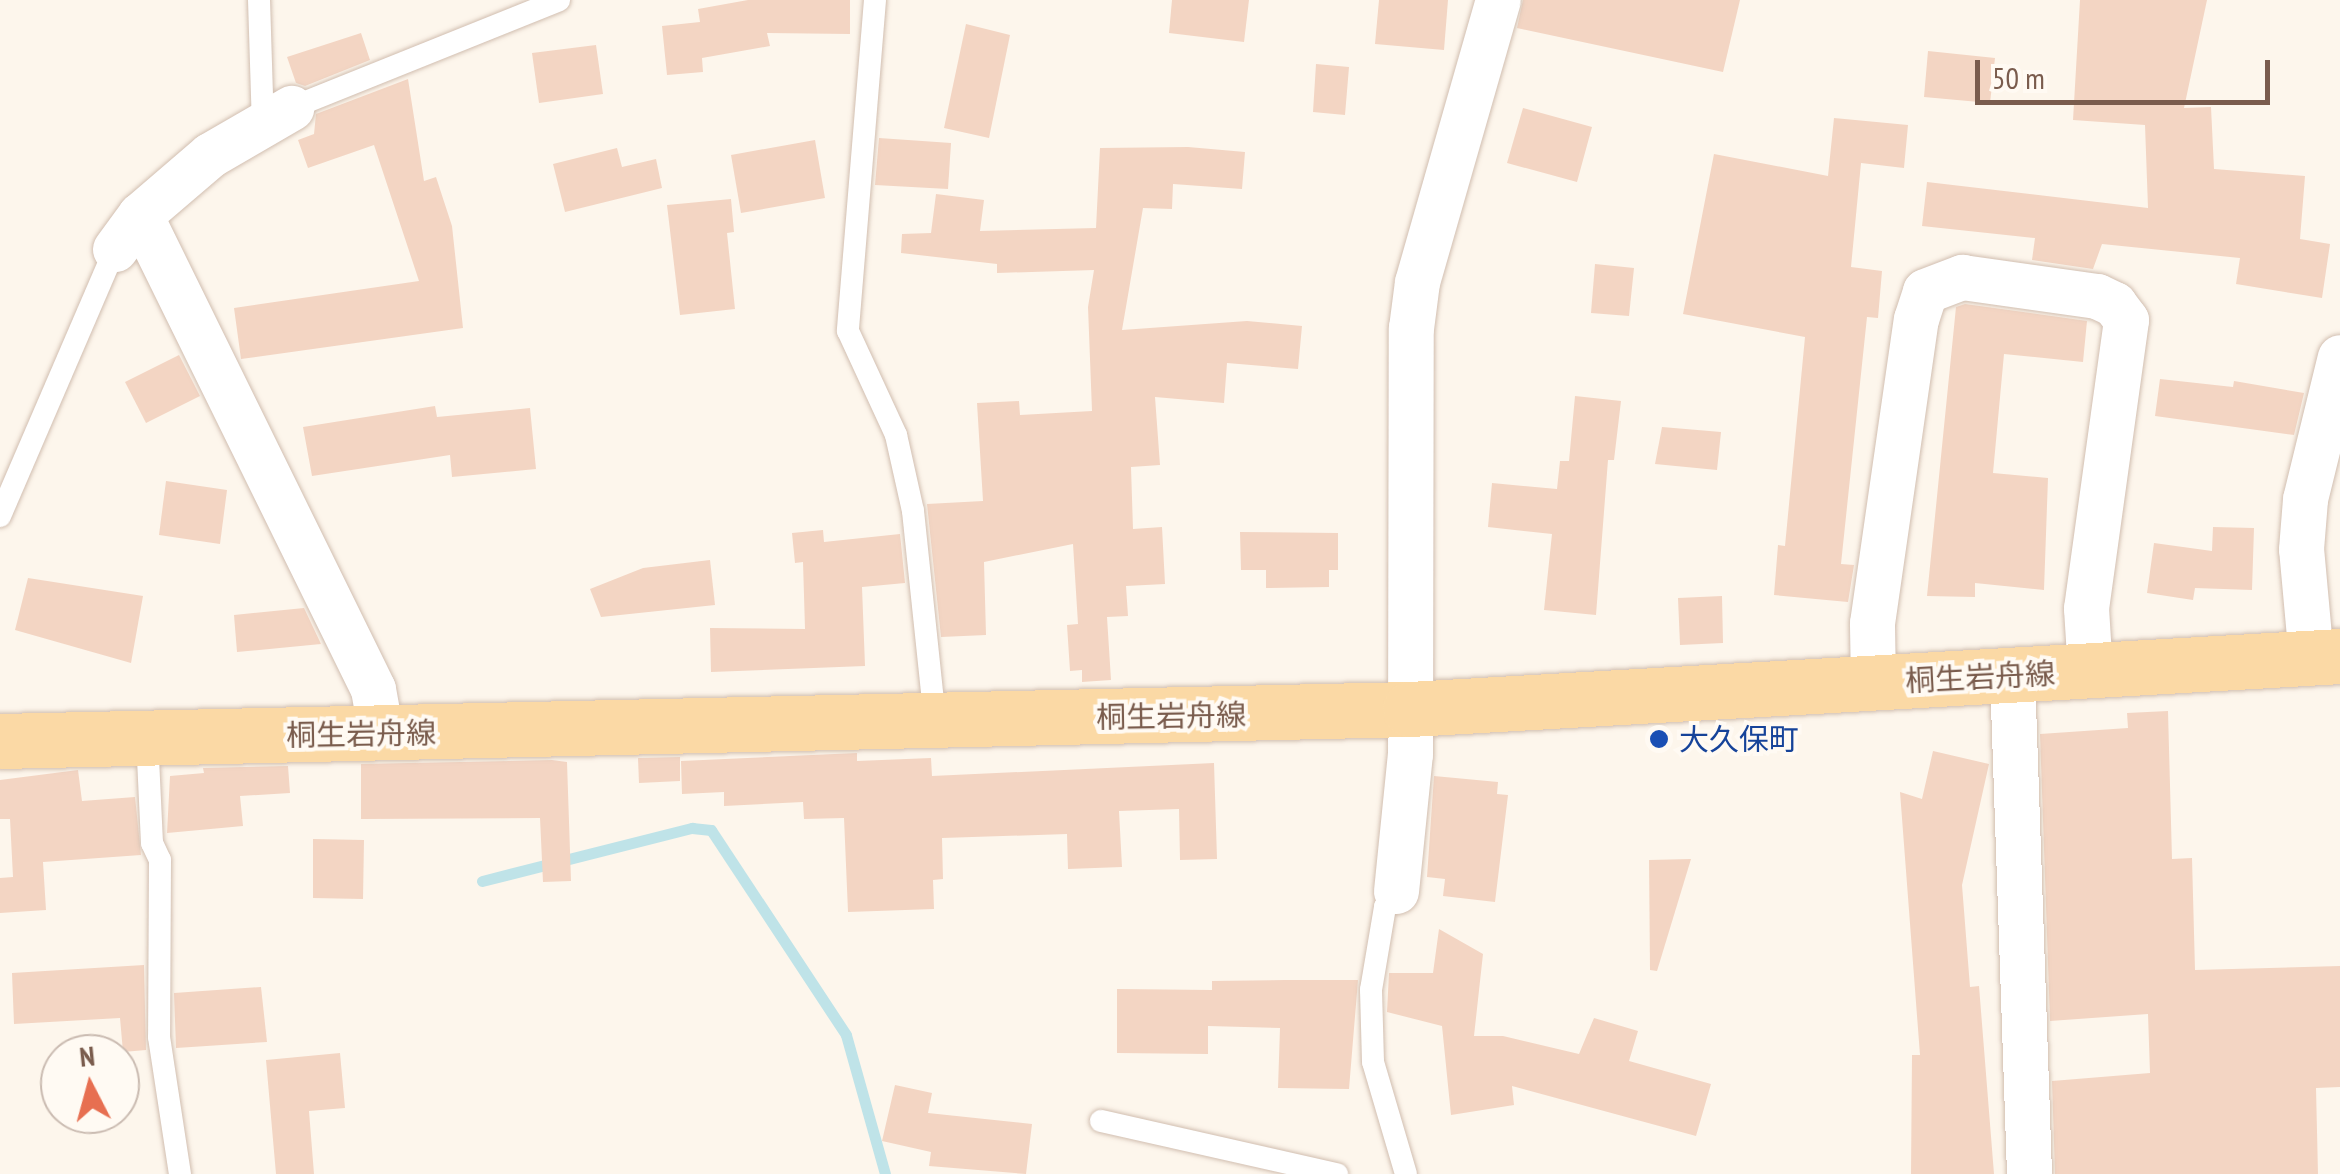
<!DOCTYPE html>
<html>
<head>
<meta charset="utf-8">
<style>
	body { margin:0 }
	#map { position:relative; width:2340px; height:1174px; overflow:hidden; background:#fdf6ec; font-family:"PT Sans Narrow","Noto Sans JP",sans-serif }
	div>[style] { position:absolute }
	.stream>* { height:11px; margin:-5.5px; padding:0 5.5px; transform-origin:5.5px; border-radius:5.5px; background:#bfe3e8 }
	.building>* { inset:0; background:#f3d5c3 }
	.roads { filter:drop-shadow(0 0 2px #d1beb0) drop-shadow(0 0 2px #d1beb0) }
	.lane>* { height:22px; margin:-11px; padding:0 11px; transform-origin:11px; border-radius:11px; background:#fff }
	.street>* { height:45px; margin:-22.5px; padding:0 22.5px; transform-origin:22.5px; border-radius:22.5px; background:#fff }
	.primary>* { height:55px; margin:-27.5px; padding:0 27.5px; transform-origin:27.5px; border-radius:27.5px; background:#fbd9a5 }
	.dots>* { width:28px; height:28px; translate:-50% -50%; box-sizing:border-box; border:5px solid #fffaf3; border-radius:50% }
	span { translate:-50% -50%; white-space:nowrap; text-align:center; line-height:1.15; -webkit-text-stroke:8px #fffaf3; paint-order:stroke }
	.street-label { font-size:30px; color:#7a5c4d }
	.transit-label { font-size:30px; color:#164399 }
	.left { translate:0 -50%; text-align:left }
	.north { position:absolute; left:40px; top:1034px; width:100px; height:100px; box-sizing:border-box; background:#fffaf3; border:2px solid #cabbb1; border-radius:50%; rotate:354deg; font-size:28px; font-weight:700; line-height:40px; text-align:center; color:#7a5c4d }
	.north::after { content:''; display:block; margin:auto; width:35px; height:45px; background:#e76f51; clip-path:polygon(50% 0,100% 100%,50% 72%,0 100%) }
	.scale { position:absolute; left:1975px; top:60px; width:295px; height:45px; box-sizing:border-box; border:5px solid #7a5c4d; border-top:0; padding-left:12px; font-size:30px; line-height:35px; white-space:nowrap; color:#7a5c4d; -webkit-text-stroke:8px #fffaf3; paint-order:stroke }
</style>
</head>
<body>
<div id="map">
	<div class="stream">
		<div style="left:482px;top:881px;width:217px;rotate:-14.2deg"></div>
		<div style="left:692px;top:828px;width:19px;rotate:6deg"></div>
		<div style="left:711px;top:830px;width:245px;rotate:56.6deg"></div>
		<div style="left:846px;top:1035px;width:144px;rotate:74.3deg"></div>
	</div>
	<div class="building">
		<div style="clip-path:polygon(748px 0,850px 0,850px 34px,767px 33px,770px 46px,702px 58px,703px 72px,667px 75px,662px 26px,700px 22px,698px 9px)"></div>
		<div style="clip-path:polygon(1172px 0,1249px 0,1244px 42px,1169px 33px)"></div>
		<div style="clip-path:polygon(1379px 0,1448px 0,1444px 50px,1375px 44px)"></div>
		<div style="clip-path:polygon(1523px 0,1740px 0,1723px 72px,1517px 28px)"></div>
		<div style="clip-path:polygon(2080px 0,2207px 0,2184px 108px,2211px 107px,2214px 169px,2305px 176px,2300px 239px,2330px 244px,2322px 298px,2236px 284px,2240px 258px,2102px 244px,2093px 269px,2032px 260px,2035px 238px,1922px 226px,1927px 182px,2148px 208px,2145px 125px,2073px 120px)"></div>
		<div style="clip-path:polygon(966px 24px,1010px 35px,989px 138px,944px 128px)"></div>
		<div style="clip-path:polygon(361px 33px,370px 60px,305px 86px,296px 83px,287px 57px)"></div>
		<div style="clip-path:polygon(596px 45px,603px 94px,539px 103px,532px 53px)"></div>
		<div style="clip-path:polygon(1928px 51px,1995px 58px,1990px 103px,1924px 97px)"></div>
		<div style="clip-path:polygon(1316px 64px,1349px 67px,1345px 115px,1313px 112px)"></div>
		<div style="clip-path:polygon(408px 79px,424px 181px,436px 177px,452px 226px,463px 328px,241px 359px,234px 308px,419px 281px,374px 145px,308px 168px,298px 140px,314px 134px,316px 114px)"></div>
		<div style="clip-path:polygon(1523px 108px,1592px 127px,1577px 182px,1507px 163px)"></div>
		<div style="clip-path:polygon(1834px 118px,1908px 125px,1904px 168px,1861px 163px,1851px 267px,1882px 271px,1878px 318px,1867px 317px,1841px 564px,1854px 565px,1848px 602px,1774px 595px,1778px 545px,1785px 546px,1805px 337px,1683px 314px,1714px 154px,1828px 176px)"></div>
		<div style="clip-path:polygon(879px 138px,951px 143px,948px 189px,875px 185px)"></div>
		<div style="clip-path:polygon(815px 140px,825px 198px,741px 213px,731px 155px)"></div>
		<div style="clip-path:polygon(1188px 147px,1245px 152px,1242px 189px,1173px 184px,1172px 209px,1143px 208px,1122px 330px,1247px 321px,1302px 326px,1298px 369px,1227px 363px,1224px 403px,1155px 397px,1160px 465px,1131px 467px,1133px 529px,1162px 527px,1165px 584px,1126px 586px,1128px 616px,1107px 617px,1111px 680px,1082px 682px,1082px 670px,1070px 671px,1067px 625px,1078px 624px,1073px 544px,984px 562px,986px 635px,941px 637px,927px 504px,983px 501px,977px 403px,1019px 401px,1020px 415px,1092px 411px,1088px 307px,1094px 270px,997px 273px,997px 264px,901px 253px,902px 234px,931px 233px,936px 194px,984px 200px,980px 231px,1096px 228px,1100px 148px)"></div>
		<div style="clip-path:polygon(617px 148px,622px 167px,656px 159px,662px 188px,565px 212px,553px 164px)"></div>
		<div style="clip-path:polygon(731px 199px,734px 232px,727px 233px,735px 309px,680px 315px,667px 205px)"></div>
		<div style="clip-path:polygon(1595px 264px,1634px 268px,1629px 316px,1591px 313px)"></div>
		<div style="clip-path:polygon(1965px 304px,2087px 321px,2083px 362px,2004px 354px,1993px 473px,2048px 478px,2044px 590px,1975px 583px,1975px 597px,1927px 596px,1956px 307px)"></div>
		<div style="clip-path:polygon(179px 355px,200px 396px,146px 423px,125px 382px)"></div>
		<div style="clip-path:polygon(2160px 379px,2233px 387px,2234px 381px,2304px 393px,2294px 435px,2155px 416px)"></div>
		<div style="clip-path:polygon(1575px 396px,1621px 401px,1614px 460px,1608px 460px,1596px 615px,1544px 610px,1552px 534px,1488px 527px,1492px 483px,1557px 489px,1560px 461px,1569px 461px)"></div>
		<div style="clip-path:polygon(435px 406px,437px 417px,530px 408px,536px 469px,452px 477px,450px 455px,312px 476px,303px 427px)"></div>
		<div style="clip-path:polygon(1662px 427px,1721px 432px,1717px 470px,1655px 464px)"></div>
		<div style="clip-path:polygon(166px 481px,227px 490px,220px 544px,159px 535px)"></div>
		<div style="clip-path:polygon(2213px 527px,2254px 528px,2252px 590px,2195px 588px,2193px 600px,2147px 593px,2154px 543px,2212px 551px)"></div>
		<div style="clip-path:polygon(823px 530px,824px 542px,900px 534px,905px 583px,862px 587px,865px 666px,711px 672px,710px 628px,805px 629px,803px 562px,795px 563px,792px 533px)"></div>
		<div style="clip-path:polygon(1240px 532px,1338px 533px,1338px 570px,1329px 570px,1329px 587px,1266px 588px,1266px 570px,1241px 570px)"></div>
		<div style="clip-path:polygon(710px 560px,715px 605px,601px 617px,590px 589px,643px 568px)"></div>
		<div style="clip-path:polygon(28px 578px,143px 596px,131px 663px,15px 630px)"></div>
		<div style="clip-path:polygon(1722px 596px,1723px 643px,1680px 645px,1678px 598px)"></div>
		<div style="clip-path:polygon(304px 608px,321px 644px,237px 652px,234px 615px)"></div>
		<div style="clip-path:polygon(2168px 711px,2172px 859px,2192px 858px,2195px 970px,2340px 966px,2340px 1087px,2316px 1088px,2318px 1174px,2055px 1174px,2052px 1081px,2150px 1073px,2148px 1014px,2050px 1021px,2040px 734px,2128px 728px,2127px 713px)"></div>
		<div style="clip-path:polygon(1933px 751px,1989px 764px,1962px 885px,1970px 987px,1979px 986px,1994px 1174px,1911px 1174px,1912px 1055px,1920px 1055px,1900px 792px,1922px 799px)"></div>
		<div style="clip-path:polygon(857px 753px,857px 761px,931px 758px,932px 776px,1214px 763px,1217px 859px,1180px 860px,1179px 809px,1119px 811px,1122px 867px,1068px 869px,1067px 834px,942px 838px,943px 879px,933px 880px,934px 909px,848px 912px,844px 818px,804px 819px,803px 802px,724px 806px,724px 792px,682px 794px,681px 761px)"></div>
		<div style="clip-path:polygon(680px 757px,680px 781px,639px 783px,638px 758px)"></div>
		<div style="clip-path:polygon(552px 760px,567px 762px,571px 881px,543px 882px,540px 818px,361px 819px,361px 764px)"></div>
		<div style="clip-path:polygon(288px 766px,290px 793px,240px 796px,243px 826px,167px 833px,170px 776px,204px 773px,203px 768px)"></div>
		<div style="clip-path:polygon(78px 770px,82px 801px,135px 797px,141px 855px,43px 862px,46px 910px,0 913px,0 878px,13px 877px,10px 819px,0 819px,0 780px)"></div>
		<div style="clip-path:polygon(1434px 776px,1498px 782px,1497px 794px,1508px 795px,1495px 902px,1443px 896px,1445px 879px,1427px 877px)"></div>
		<div style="clip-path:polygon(313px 839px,364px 840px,363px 899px,313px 898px)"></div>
		<div style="clip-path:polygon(1691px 859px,1657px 971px,1650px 970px,1649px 860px)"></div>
		<div style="clip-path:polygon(1439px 929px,1483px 954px,1474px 1036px,1503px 1036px,1579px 1054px,1594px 1018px,1638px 1031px,1629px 1061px,1711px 1084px,1696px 1136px,1512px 1086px,1514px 1105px,1451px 1115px,1442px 1026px,1387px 1012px,1389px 973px,1433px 973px)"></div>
		<div style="clip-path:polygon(144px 965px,146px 1050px,123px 1052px,120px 1018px,14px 1024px,12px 973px)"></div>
		<div style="clip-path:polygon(1285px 980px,1358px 980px,1349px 1089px,1278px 1088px,1280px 1028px,1208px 1026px,1208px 1054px,1117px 1053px,1117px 989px,1212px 990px,1212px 981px)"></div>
		<div style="clip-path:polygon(261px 987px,267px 1042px,176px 1048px,174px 993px)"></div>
		<div style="clip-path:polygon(340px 1053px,345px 1108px,309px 1111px,314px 1174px,276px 1174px,266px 1060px)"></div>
		<div style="clip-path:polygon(895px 1085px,932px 1093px,928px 1113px,1032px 1124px,1026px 1174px,929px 1166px,931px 1152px,882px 1141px)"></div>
	</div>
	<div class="roads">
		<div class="lane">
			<div style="left:259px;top:0;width:124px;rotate:88.2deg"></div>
			<div style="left:875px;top:0;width:332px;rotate:94.7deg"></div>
			<div style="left:848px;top:331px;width:115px;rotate:65.2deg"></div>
			<div style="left:896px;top:435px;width:78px;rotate:77.4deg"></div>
			<div style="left:913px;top:511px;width:212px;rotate:84deg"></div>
			<div style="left:291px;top:108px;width:289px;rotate:-21.9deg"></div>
			<div style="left:0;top:516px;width:291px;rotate:-66.7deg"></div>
			<div style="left:147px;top:737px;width:106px;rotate:87.3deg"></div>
			<div style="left:152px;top:843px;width:19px;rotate:65deg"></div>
			<div style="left:160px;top:860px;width:177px;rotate:90.3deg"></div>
			<div style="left:159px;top:1037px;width:139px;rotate:81.3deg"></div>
			<div style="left:1396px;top:891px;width:19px;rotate:125deg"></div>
			<div style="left:1385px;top:907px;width:84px;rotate:99.6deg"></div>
			<div style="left:1371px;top:990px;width:72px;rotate:88.4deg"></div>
			<div style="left:1373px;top:1062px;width:117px;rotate:73.6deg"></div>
			<div style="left:1101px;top:1121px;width:242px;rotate:12.7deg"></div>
		</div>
		<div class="street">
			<div style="left:140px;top:215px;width:528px;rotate:63.82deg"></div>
			<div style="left:373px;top:689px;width:46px;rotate:79.9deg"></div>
			<div style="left:115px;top:249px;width:42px;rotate:-53.7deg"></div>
			<div style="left:140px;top:215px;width:92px;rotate:-40.6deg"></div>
			<div style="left:210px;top:155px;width:94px;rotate:-30.1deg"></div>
			<div style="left:2311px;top:658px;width:109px;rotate:-95.2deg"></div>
			<div style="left:2301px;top:549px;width:50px;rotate:-85.4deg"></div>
			<div style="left:2305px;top:499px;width:146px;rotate:-76.2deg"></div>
			<div style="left:2012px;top:674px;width:500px;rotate:88.05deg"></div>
			<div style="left:1873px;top:683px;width:60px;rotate:-91deg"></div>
			<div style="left:1872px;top:623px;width:307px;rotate:-81.8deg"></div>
			<div style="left:1916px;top:319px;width:29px;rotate:-72deg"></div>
			<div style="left:1925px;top:291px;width:40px;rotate:-21deg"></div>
			<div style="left:1962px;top:277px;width:136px;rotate:8deg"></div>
			<div style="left:2097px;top:296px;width:19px;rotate:25deg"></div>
			<div style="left:2114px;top:304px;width:20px;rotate:53deg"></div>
			<div style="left:2126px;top:320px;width:291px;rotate:97.9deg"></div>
			<div style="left:2086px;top:608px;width:63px;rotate:86.4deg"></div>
			<div style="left:1396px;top:891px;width:138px;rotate:-84.2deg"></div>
			<div style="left:1410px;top:754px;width:426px;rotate:-89.9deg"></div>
			<div style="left:1411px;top:328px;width:46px;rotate:-82.6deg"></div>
			<div style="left:1417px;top:282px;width:293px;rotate:-74deg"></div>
		</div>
		<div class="primary">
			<div style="left:0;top:741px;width:1410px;rotate:-1.3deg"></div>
			<div style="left:1410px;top:709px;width:932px;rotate:-3.26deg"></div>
		</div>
	</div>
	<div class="dots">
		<div style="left:1659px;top:739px;background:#1a4fb4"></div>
	</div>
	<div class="street-label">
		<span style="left:1980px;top:677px;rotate:-3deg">桐生岩舟線</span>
		<span style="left:1171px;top:716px;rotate:-1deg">桐生岩舟線</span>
		<span style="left:361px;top:734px;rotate:-1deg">桐生岩舟線</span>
	</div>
	<div class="transit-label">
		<span class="left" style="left:1679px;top:739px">大久保町</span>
	</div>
	<div class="north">N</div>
	<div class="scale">50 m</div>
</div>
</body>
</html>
